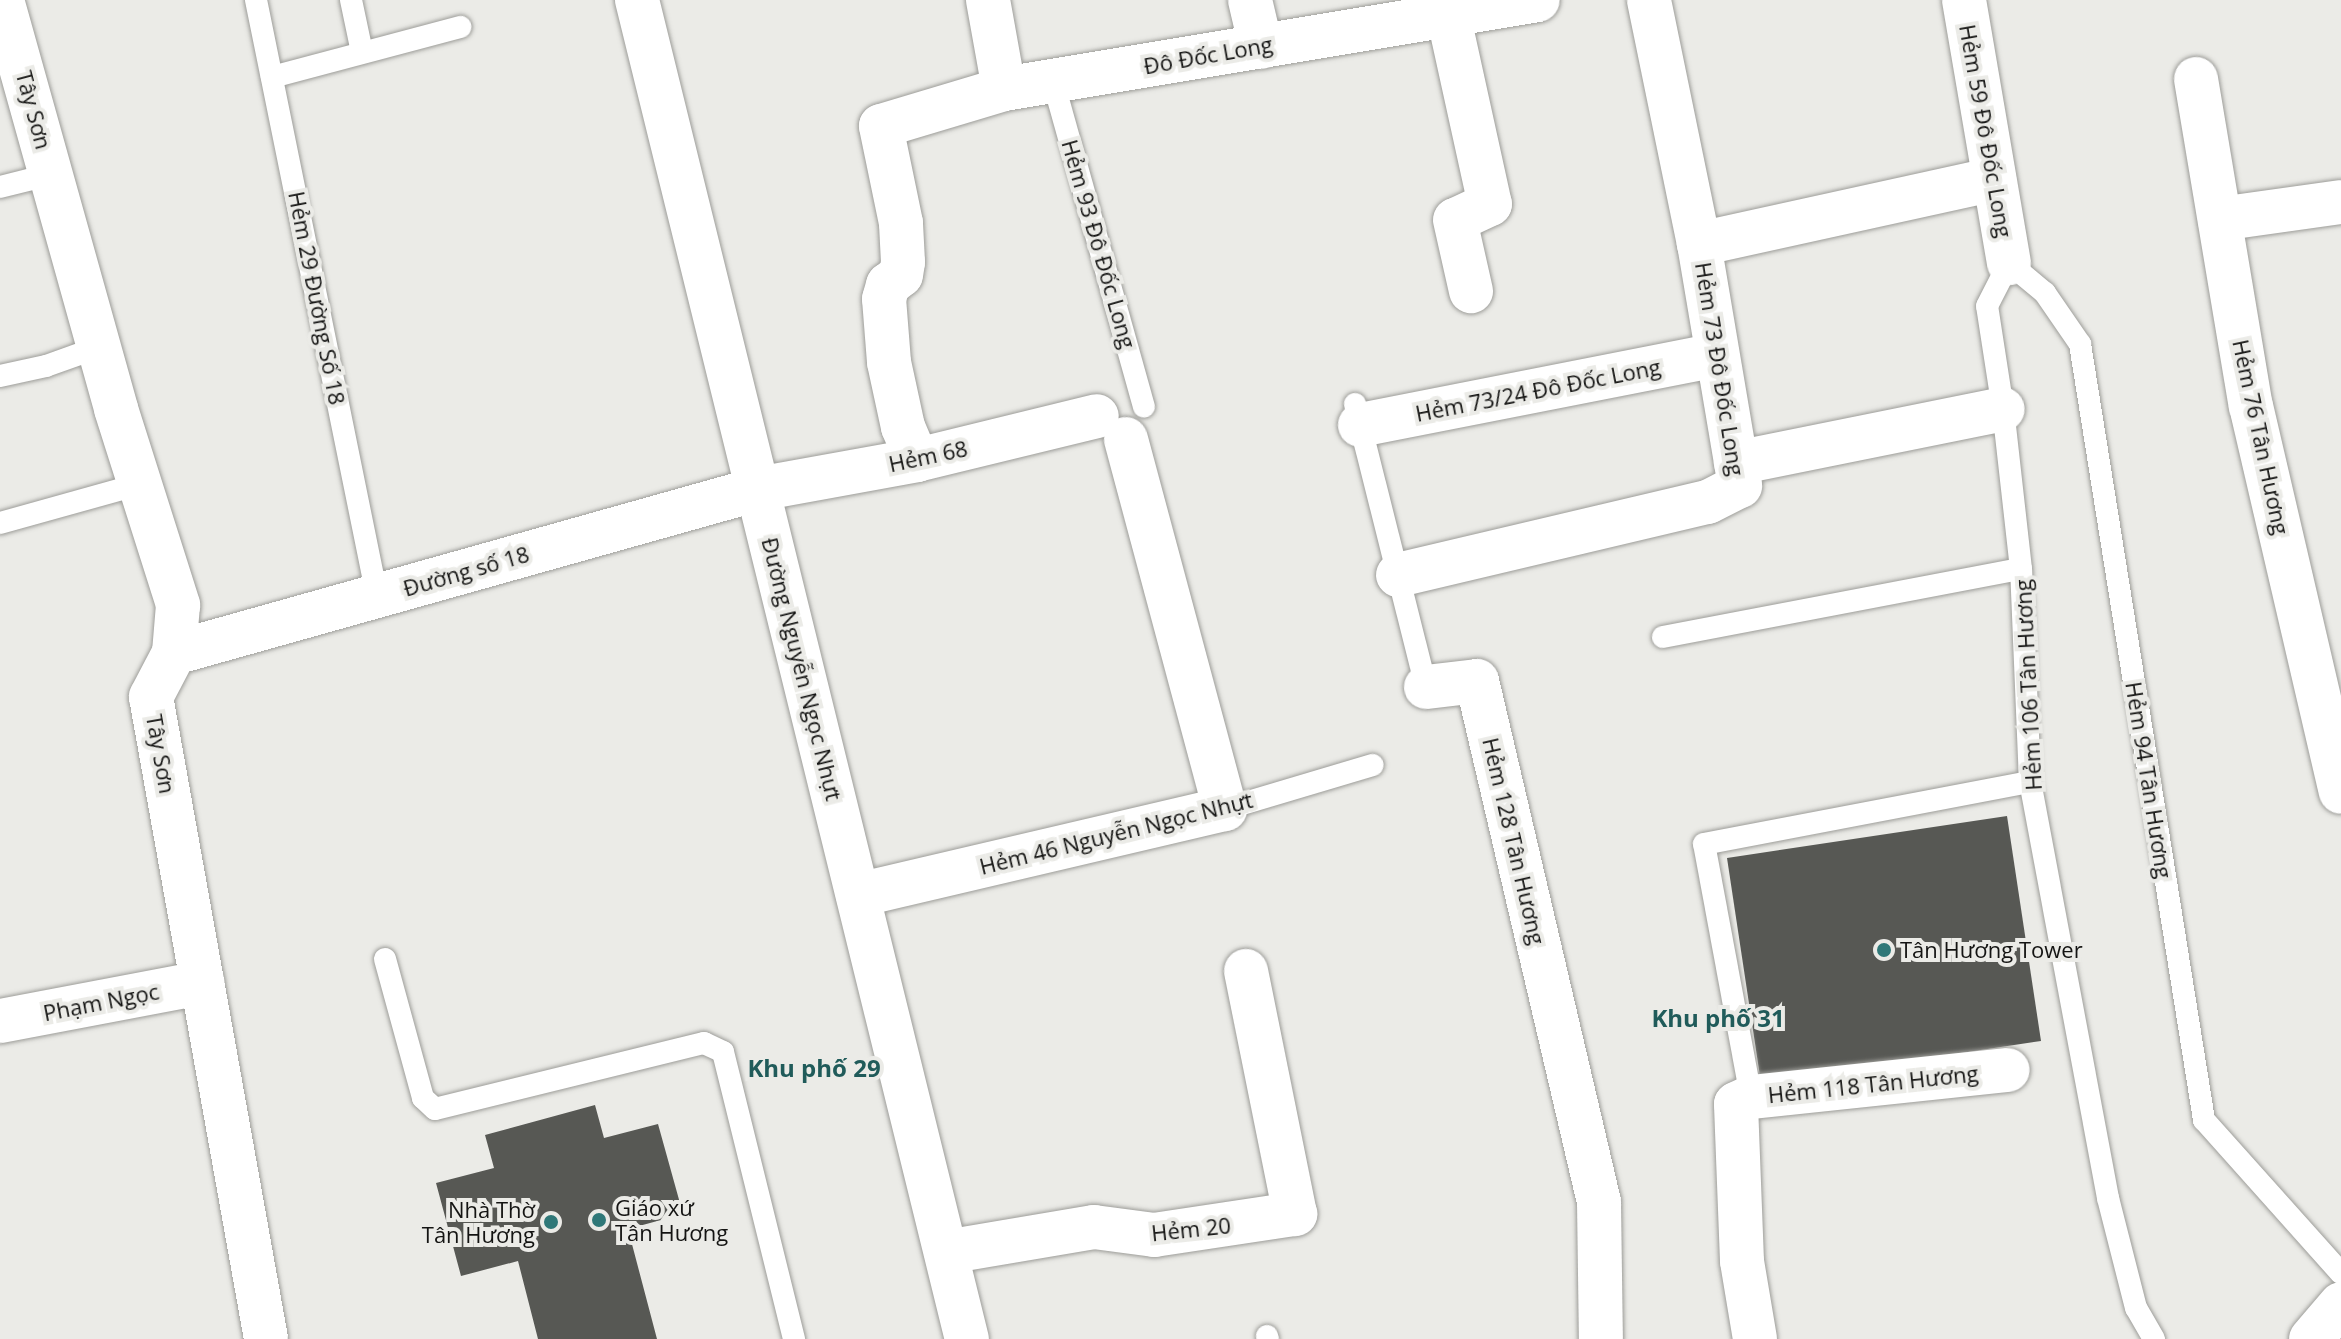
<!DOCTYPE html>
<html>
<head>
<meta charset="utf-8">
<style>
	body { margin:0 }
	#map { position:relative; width:2341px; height:1339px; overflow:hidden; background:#ebebe7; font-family:"Open Sans",sans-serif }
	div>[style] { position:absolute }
	.building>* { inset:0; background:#575854 }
	.roads { filter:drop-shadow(0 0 2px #9d9d99) drop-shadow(0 0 2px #9d9d99) }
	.lane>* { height:22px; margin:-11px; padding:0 11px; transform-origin:11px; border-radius:11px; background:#fff }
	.street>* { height:44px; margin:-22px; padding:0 22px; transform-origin:22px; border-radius:22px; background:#fff }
	.dots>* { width:22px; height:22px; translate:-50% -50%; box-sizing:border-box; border:4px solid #ebebe7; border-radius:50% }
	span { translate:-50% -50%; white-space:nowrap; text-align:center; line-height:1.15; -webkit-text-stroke:8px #ebebe7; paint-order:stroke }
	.street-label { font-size:22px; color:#141413 }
	.poi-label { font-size:22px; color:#141413 }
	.left { translate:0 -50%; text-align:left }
	.right { translate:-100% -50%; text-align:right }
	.neighbourhood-label { font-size:24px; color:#205b5a; font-weight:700 }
</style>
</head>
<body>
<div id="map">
	<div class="building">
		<div style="clip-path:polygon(2007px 816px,2041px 1041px,1761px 1083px,1727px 858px)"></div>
		<div style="clip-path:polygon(595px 1105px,604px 1138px,658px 1124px,683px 1214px,628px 1229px,657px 1339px,538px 1339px,518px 1261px,461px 1276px,436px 1183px,494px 1168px,485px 1135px)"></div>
	</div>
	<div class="roads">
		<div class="lane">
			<div style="left:256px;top:0;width:608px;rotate:78.52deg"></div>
			<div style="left:351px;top:0;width:53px;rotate:78.1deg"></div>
			<div style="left:272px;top:77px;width:195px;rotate:-14.9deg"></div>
			<div style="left:1053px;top:81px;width:338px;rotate:74.4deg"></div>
			<div style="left:0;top:187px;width:54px;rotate:-14deg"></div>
			<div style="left:0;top:376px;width:47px;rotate:-12.3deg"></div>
			<div style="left:46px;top:366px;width:56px;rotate:-19.7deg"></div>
			<div style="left:1355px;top:404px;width:292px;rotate:75.9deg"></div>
			<div style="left:0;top:523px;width:145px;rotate:-15.6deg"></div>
			<div style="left:1663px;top:637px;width:364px;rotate:-10.8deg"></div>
			<div style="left:1225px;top:809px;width:154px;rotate:-16.6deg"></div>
			<div style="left:385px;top:959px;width:144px;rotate:74.7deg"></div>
			<div style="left:423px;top:1098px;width:16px;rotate:43deg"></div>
			<div style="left:435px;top:1109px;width:277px;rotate:-13.8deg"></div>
			<div style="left:704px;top:1043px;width:21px;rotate:25deg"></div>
			<div style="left:723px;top:1052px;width:296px;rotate:76.1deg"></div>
			<div style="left:1751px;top:1097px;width:257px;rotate:-100.5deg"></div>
			<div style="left:1704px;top:844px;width:332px;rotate:-10.8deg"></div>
			<div style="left:1267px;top:1336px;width:3px;rotate:72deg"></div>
			<div style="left:2154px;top:1339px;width:36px;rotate:-120deg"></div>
			<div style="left:2136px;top:1308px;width:114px;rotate:-104.3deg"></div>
			<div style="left:2108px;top:1198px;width:423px;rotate:-100.6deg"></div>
			<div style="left:2030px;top:782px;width:213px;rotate:-92.4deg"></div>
			<div style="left:2021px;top:569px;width:161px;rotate:-96.4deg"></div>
			<div style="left:2003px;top:409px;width:104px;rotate:-98.8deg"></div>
			<div style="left:1987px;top:306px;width:48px;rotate:-62.9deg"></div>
			<div style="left:2009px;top:263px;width:47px;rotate:39.8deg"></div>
			<div style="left:2045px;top:293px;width:62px;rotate:55.5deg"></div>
			<div style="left:2080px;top:344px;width:786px;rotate:80.92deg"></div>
			<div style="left:2204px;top:1120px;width:205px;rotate:48.2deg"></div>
		</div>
		<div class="street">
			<div style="left:2px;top:0;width:425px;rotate:74.4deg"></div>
			<div style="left:116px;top:409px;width:206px;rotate:72.4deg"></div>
			<div style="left:178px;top:605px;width:48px;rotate:94.8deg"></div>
			<div style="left:174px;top:653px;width:50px;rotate:117.6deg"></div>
			<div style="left:151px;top:697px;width:652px;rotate:79.84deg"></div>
			<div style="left:637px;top:0;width:1379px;rotate:76.16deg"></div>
			<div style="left:988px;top:0;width:90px;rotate:79.8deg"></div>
			<div style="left:1250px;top:0;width:48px;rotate:76.8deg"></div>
			<div style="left:1445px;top:0;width:209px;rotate:77.6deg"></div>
			<div style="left:1490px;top:204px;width:38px;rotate:155deg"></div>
			<div style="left:1455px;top:220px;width:73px;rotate:77.3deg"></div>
			<div style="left:1964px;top:0;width:267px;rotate:80.3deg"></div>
			<div style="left:2196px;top:79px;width:332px;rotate:80.5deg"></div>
			<div style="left:2251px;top:406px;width:396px;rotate:76.9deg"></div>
			<div style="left:2220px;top:219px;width:122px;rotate:-8deg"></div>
			<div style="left:1699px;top:244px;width:302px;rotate:-12.4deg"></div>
			<div style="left:1360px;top:425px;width:363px;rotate:-11.1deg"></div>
			<div style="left:917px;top:460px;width:36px;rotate:-113deg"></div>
			<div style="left:903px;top:427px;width:66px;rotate:-102.2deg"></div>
			<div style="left:889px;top:362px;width:63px;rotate:-94.5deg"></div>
			<div style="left:884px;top:299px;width:15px;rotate:-74deg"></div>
			<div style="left:888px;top:285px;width:16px;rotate:-38deg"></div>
			<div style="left:901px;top:275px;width:13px;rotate:-81deg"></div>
			<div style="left:903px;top:262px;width:39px;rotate:-93deg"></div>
			<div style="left:901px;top:223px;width:99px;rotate:-101.7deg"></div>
			<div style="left:881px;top:126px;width:128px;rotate:-16.7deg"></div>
			<div style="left:1004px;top:89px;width:541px;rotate:-9.46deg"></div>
			<div style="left:1736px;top:463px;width:272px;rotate:-11.4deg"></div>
			<div style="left:1398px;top:575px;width:318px;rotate:-13.3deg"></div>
			<div style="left:1708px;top:502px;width:36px;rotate:-27deg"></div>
			<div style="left:1740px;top:486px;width:245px;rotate:-99.6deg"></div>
			<div style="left:1699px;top:244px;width:249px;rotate:-101.6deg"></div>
			<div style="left:174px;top:653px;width:607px;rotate:-15.69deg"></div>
			<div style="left:758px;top:489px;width:162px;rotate:-10.3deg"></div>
			<div style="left:917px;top:460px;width:185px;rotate:-13.7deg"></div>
			<div style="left:1426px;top:687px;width:51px;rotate:-6.7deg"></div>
			<div style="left:1477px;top:681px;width:535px;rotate:76.82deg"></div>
			<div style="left:1599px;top:1202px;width:137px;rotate:89.2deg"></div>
			<div style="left:858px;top:895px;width:377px;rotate:-13.2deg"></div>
			<div style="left:1225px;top:809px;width:383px;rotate:-105deg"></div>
			<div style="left:0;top:1021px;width:206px;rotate:-10.7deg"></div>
			<div style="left:946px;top:1252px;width:150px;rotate:-9.6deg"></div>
			<div style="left:1094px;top:1227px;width:61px;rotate:7.6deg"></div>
			<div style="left:1154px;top:1235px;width:143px;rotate:-8.5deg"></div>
			<div style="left:1295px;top:1214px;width:248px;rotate:-101.4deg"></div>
			<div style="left:1755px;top:1339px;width:79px;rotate:-99.5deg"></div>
			<div style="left:1742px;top:1261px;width:157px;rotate:-92.2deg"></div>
			<div style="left:1736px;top:1104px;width:17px;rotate:-25deg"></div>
			<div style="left:1751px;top:1097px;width:258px;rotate:-6deg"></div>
			<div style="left:2311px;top:1339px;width:46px;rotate:-49.4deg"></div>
		</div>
	</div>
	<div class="dots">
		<div style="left:1884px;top:950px;background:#2f7878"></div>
		<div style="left:599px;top:1220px;background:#2f7878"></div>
		<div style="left:551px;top:1222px;background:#2f7878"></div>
	</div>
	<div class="street-label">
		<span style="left:1208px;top:55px;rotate:-10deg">Đô Đốc Long</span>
		<span style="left:34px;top:110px;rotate:75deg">Tây Sơn</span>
		<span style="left:1986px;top:131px;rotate:80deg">Hẻm 59 Đô Đốc Long</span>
		<span style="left:1099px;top:244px;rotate:74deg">Hẻm 93 Đô Đốc Long</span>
		<span style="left:317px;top:298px;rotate:79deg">Hẻm 29 Đường Số 18</span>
		<span style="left:1720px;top:369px;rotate:81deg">Hẻm 73 Đô Đốc Long</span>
		<span style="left:1538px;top:390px;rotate:-11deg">Hẻm 73/24 Đô Đốc Long</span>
		<span style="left:2261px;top:437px;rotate:78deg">Hẻm 76 Tân Hương</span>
		<span style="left:928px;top:456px;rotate:-12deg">Hẻm 68</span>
		<span style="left:466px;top:571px;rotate:-16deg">Đường số 18</span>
		<span style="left:802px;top:669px;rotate:76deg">Đường Nguyễn Ngọc Nhựt</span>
		<span style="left:2028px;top:685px;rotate:-93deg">Hẻm 106 Tân Hương</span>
		<span style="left:161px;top:754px;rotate:80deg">Tây Sơn</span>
		<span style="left:2149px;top:780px;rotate:81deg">Hẻm 94 Tân Hương</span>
		<span style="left:1116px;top:833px;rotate:-14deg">Hẻm 46 Nguyễn Ngọc Nhựt</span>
		<span style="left:1514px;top:841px;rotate:77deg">Hẻm 128 Tân Hương</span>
		<span style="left:101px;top:1002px;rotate:-11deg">Phạm Ngọc</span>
		<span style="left:1873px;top:1084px;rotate:-6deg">Hẻm 118 Tân Hương</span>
		<span style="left:1191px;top:1229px;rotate:-6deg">Hẻm 20</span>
	</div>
	<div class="poi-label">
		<span class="left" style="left:1900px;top:950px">Tân Hương Tower</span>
		<span class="left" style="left:615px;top:1220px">Giáo xứ<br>Tân Hương</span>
		<span class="right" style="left:535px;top:1222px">Nhà Thờ<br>Tân Hương</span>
	</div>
	<div class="neighbourhood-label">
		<span style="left:1718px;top:1018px">Khu phố 31</span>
		<span style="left:814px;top:1068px">Khu phố 29</span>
	</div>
</div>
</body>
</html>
